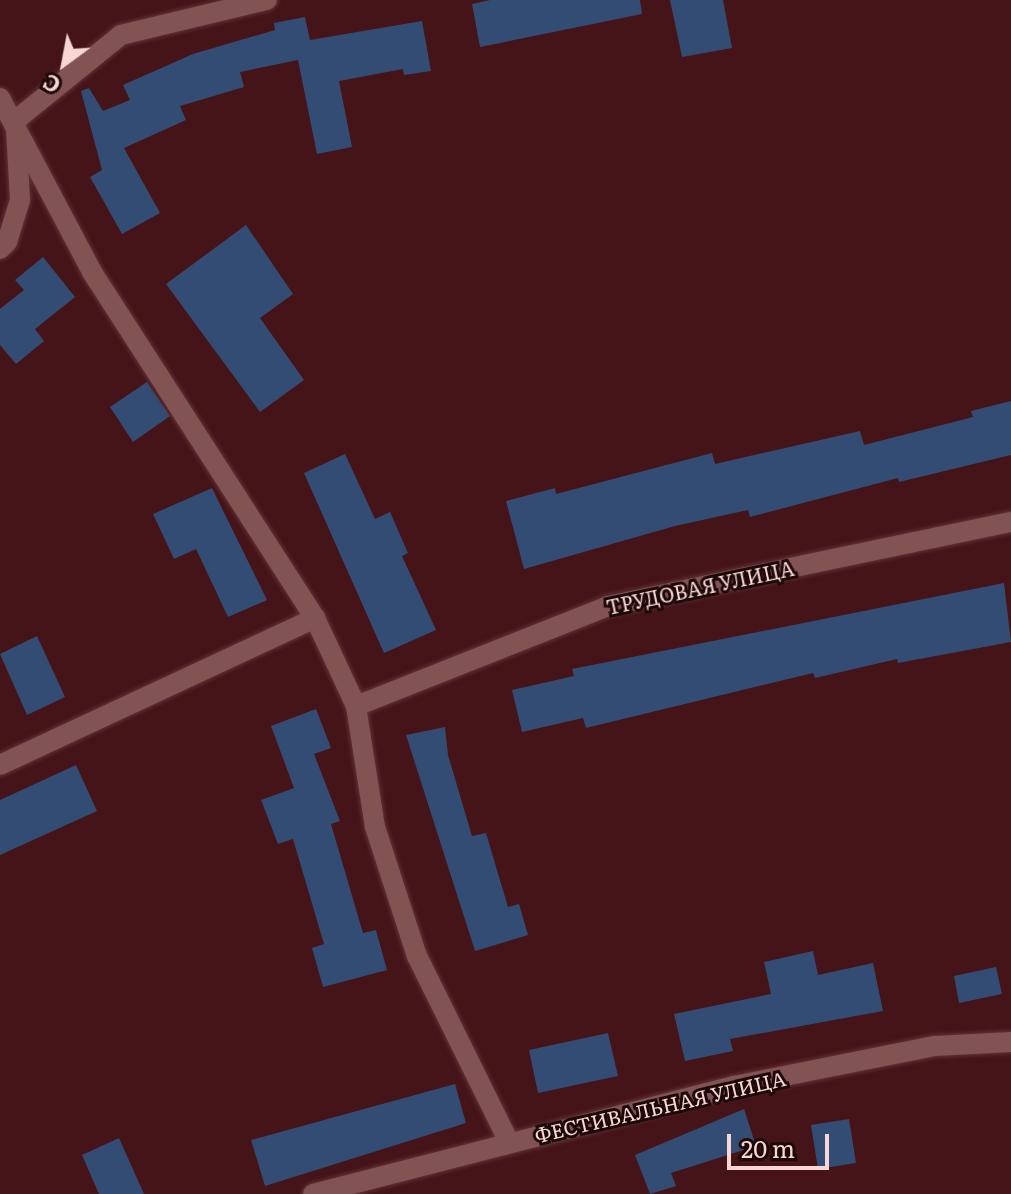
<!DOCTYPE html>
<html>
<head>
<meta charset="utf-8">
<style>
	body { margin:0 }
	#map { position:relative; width:1011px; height:1194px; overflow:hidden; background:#451418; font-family:Literata,serif }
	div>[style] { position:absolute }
	.building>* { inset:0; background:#334c74 }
	.roads { filter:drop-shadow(0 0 2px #613336) drop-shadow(0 0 2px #613336) }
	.street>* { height:20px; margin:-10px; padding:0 10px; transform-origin:10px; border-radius:10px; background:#815353 }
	span { translate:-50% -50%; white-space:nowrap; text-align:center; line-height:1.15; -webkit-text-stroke:6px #1e0909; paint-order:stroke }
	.street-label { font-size:20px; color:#f7d6d5 }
	.north { position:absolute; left:24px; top:24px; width:80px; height:80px; -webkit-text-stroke:6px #1e0909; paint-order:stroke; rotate:212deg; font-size:22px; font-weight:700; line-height:32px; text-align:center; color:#f7d6d5 }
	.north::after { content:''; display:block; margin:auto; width:28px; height:36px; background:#f7d6d5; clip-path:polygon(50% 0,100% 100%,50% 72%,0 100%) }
	.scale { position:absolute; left:727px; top:1134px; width:102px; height:36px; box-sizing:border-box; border:4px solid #f7d6d5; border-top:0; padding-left:10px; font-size:24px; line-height:28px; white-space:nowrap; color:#f7d6d5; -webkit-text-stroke:6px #1e0909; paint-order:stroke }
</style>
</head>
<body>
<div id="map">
	<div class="building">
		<div style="clip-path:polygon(490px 0,640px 0,642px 14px,480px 47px,472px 4px)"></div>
		<div style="clip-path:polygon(670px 0,723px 0,732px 48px,682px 57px)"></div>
		<div style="clip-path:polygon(305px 17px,310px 40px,422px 21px,431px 71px,404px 75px,403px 69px,339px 81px,352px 147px,317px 154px,298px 60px,240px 72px,244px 87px,180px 106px,186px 120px,124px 148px,160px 213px,122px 234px,90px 177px,102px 170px,81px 91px,89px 88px,103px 111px,130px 100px,123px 85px,193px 54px,275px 30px,274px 23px)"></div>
		<div style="clip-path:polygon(246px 225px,293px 294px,260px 318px,304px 380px,260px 412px,166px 284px)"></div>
		<div style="clip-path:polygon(43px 257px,75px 297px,35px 329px,44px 341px,16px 364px,0 345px,0 309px,24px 290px,15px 280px)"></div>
		<div style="clip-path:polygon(147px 382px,170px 416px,133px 442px,110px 407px)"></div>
		<div style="clip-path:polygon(1011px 401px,1011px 455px,899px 482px,898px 478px,750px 517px,748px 510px,675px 526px,524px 569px,506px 501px,555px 488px,556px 494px,712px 453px,715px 464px,860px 431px,864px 445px,973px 417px,971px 411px)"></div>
		<div style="clip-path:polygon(345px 454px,375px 519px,390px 512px,408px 553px,402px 556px,436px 630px,384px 653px,304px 473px)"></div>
		<div style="clip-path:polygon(212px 488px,267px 600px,228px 617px,196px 549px,174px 559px,153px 514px)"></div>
		<div style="clip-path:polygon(1004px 583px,1011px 642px,898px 663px,897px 659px,815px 678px,813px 673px,586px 728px,583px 718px,522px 732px,512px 690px,574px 676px,572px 669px)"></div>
		<div style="clip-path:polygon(37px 636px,65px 697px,27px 715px,0 654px)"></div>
		<div style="clip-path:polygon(316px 709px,331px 748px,314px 754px,340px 821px,331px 824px,363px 933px,376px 930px,387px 970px,323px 987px,312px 948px,324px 944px,293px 839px,278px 844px,261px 800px,294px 788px,271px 726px)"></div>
		<div style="clip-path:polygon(445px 727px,448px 755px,472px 836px,486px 833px,508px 907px,519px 904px,528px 935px,475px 951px,406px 735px)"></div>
		<div style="clip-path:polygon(76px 765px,97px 811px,0 855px,0 800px)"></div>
		<div style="clip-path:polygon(813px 951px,818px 975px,873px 963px,883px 1011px,730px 1039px,733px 1051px,685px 1061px,674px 1014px,771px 994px,764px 962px)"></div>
		<div style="clip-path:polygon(996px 967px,1002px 994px,959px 1003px,954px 976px)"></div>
		<div style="clip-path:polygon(608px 1033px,618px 1076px,538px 1093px,529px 1050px)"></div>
		<div style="clip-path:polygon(455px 1084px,466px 1123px,265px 1186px,251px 1140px)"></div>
		<div style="clip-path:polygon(744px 1109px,756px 1146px,671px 1173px,676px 1186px,650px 1194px,635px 1155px)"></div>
		<div style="clip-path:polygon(849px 1119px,856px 1163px,818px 1169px,811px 1125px)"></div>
		<div style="clip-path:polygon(119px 1138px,144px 1194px,99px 1194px,82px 1155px)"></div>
	</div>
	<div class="roads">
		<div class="street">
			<div style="left:0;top:98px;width:197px;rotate:62.1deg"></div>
			<div style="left:92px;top:272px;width:412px;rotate:57.2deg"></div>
			<div style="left:315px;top:618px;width:97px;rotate:65deg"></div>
			<div style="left:356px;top:706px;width:122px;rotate:81.1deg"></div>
			<div style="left:375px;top:827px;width:136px;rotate:72deg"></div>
			<div style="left:417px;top:956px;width:208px;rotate:63.7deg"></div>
			<div style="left:16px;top:120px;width:135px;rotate:-39deg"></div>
			<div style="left:121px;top:35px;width:150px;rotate:-13.5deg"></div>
			<div style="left:0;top:249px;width:10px;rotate:-45deg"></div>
			<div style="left:7px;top:242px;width:44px;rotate:-72.8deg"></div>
			<div style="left:20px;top:200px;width:72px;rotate:-93.2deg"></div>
			<div style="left:356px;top:706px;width:271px;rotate:-21.6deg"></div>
			<div style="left:608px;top:606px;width:412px;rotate:-11.8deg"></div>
			<div style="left:0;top:765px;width:348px;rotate:-25deg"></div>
			<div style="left:313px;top:1194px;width:435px;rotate:-14.4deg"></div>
			<div style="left:734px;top:1086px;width:205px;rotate:-11.3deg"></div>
			<div style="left:935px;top:1046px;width:76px;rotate:-3deg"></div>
		</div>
	</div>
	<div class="street-label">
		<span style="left:700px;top:587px;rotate:-12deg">ТРУДОВАЯ УЛИЦА</span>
		<span style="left:660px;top:1106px;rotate:-13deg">ФЕСТИВАЛЬНАЯ УЛИЦА</span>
	</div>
	<div class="north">С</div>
	<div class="scale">20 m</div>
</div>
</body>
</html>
